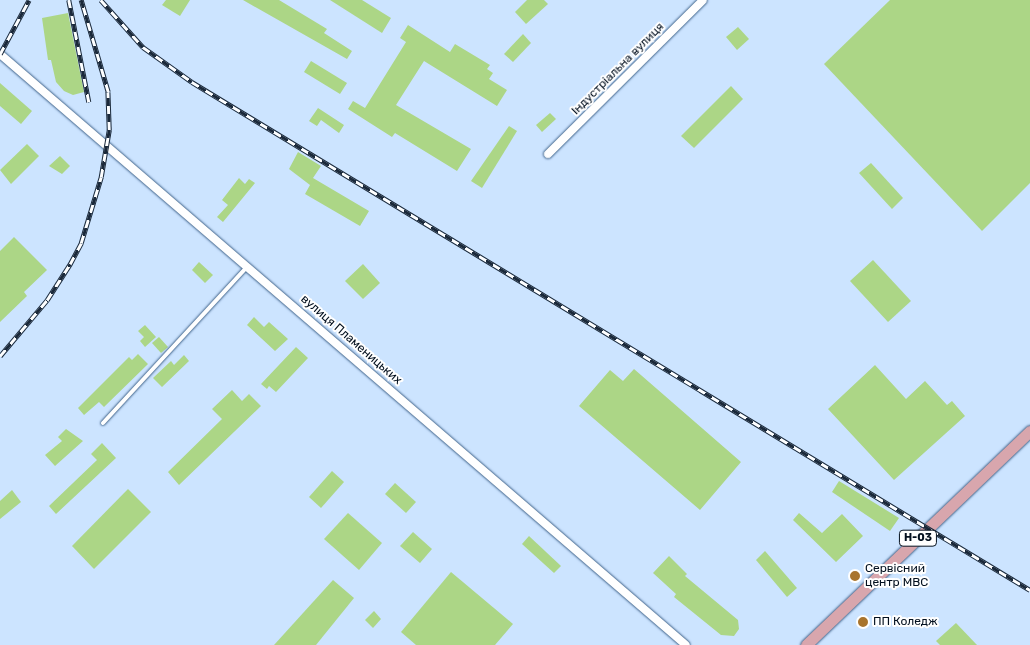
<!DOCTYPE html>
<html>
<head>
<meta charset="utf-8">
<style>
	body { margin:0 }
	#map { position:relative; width:1030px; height:645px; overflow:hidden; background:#cce4ff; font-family:Rubik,sans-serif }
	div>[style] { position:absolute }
	.building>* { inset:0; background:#acd686 }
	.roads { filter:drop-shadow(0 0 1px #41648b) drop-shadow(0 0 1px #41648b) }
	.lane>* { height:4px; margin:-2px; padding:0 2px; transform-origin:2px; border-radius:2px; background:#fff }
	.street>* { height:8px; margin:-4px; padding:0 4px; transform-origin:4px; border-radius:4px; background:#fff }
	.primary>* { height:11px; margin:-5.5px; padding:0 5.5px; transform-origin:5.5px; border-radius:5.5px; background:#d8a6ad }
	.rail>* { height:4.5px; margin-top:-2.25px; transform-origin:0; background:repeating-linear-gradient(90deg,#fff 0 8px,#1b293a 0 16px); box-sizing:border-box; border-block:1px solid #1b293a }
	.dots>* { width:14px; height:14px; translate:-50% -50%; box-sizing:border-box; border:2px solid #fff; border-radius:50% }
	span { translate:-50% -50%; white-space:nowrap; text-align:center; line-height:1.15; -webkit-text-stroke:4px #fff; paint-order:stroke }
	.shield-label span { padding:1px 4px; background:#fff; border:1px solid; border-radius:4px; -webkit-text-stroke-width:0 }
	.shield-label { font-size:11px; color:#03101f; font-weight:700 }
	.street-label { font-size:12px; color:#03101f }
	.poi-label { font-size:12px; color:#03101f }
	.left { translate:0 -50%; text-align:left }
</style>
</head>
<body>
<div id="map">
	<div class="building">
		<div style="clip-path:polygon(166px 0,190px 0,180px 16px,162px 5px)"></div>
		<div style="clip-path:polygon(243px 0,279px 0,327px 29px,324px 33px,352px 51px,347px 59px)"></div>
		<div style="clip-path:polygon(330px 0,362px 0,391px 18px,382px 33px)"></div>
		<div style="clip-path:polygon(527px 0,544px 0,548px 4px,526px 24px,515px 12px)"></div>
		<div style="clip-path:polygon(890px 0,1030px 0,1030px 183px,982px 231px,824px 64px)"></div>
		<div style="clip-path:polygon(68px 13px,84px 92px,73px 95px,64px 91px,56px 82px,51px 60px,48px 60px,42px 18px)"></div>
		<div style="clip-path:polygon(408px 25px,450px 52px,455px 44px,490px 65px,487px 69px,493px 73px,489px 79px,507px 90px,497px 106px,424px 61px,396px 105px,471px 149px,457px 171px,395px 133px,392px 137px,348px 109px,353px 101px,365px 108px,406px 42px,400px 38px)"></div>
		<div style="clip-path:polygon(738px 27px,749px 39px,737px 50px,726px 37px)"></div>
		<div style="clip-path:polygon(523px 34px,531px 43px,513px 62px,504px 54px)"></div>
		<div style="clip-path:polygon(311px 61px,347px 83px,340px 94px,304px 72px)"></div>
		<div style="clip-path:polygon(0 83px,32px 111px,21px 124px,0 106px)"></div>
		<div style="clip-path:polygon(731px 86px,743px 99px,694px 148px,681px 136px)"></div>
		<div style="clip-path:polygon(318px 108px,344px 125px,339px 133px,321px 120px,317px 126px,309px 121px)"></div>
		<div style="clip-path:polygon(550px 113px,556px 119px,542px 132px,536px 125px)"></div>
		<div style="clip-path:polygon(509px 126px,517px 131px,482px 188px,471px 181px)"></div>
		<div style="clip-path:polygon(27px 144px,39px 156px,11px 184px,0 170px)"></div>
		<div style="clip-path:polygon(298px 152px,321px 166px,313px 178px,369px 211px,360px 226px,305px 194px,310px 185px,289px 169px)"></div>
		<div style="clip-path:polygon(60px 156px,70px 166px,62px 174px,49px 166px)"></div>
		<div style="clip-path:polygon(871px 163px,903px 198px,892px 209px,859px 173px)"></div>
		<div style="clip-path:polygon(239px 178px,245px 184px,249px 179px,255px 183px,223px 222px,217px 217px,228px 205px,222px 200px)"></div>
		<div style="clip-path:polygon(14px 237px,47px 270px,24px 292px,27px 296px,0 322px,0 251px)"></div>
		<div style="clip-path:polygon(873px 260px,911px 301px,888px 322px,850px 281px)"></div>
		<div style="clip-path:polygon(199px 262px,213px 275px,205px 283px,192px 270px)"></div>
		<div style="clip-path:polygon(363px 264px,380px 283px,363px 299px,345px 281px)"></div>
		<div style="clip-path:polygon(254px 317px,264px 327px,269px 322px,288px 339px,275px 351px,247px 325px)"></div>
		<div style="clip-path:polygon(145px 325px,156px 337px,145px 347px,140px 341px,144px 337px,138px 331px)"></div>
		<div style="clip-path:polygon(159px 337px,168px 347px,161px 353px,152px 343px)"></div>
		<div style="clip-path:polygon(296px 347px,308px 358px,276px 392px,269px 386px,267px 389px,261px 384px)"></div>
		<div style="clip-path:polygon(138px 354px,148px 364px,104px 407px,99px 402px,84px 415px,78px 408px,129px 357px,132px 360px)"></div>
		<div style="clip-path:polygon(184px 355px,189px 361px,162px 387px,153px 378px,171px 361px,174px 365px)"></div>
		<div style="clip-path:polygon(875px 365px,906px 399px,925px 381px,947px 405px,952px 401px,965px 416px,894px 480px,828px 409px)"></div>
		<div style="clip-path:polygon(634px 369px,741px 462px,700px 510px,579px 406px,610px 370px,623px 381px)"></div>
		<div style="clip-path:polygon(232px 390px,242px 401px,249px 394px,261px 406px,179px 485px,168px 472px,222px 419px,212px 409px)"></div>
		<div style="clip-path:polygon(66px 429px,83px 441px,55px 466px,45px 455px,62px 441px,58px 437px)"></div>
		<div style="clip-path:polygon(102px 443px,116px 458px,56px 514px,49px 506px,97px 460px,91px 454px)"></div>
		<div style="clip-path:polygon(332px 471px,344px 482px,321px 508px,309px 497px)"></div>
		<div style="clip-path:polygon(839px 481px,899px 518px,890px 531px,832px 492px)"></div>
		<div style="clip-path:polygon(395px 483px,416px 502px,406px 513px,385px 494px)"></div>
		<div style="clip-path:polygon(128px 489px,151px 512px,94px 569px,72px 546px)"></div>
		<div style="clip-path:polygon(12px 490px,21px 502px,0 519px,0 501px)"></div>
		<div style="clip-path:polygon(348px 513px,382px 543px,359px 570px,324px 539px)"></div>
		<div style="clip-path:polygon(799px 513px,822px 533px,842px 514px,863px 536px,836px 562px,793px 520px)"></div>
		<div style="clip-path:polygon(413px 532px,432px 549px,420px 563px,400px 546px)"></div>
		<div style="clip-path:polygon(529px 536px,561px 566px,554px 573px,522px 544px)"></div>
		<div style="clip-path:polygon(765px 551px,797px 588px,787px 597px,756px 560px)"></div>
		<div style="clip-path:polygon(669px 556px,687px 574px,685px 576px,738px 620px,739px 629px,734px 636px,721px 635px,674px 597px,676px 594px,653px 573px)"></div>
		<div style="clip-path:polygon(451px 572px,513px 624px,495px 645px,416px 645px,401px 632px)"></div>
		<div style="clip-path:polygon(333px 580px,354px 598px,316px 645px,274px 645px)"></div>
		<div style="clip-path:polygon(374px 611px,381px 619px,373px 628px,365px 620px)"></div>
		<div style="clip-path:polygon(956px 623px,977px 645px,940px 645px,936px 641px)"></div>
	</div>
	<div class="roads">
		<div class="lane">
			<div style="left:103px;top:423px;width:212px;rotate:-47.3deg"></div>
		</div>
		<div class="street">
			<div style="left:0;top:54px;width:905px;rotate:40.75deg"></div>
			<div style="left:548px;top:154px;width:218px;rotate:-44.8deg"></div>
		</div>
		<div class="primary">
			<div style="left:806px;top:645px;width:310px;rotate:-43.7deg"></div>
		</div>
	</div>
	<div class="rail">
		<div style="left:69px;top:0;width:104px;rotate:78.9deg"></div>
		<div style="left:101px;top:0;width:63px;rotate:48.2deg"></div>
		<div style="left:143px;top:47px;width:60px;rotate:35.5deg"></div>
		<div style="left:192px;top:82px;width:980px;rotate:31.22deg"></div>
		<div style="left:0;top:54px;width:61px;rotate:-61.8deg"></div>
		<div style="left:0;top:356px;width:73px;rotate:-50deg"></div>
		<div style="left:47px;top:300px;width:43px;rotate:-57.4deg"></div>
		<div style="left:70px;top:264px;width:24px;rotate:-62deg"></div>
		<div style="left:81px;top:243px;width:69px;rotate:-73.1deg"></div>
		<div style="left:101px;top:177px;width:48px;rotate:-80.3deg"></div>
		<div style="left:109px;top:130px;width:38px;rotate:-92deg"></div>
		<div style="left:108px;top:92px;width:96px;rotate:-106.4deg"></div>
	</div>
	<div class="dots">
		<div style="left:855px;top:576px;background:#a8742d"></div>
		<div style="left:863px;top:622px;background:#a8742d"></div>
	</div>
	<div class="shield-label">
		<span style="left:918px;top:538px">Н-03</span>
	</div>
	<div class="street-label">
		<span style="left:618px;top:69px;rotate:-45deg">Індустріальна вулиця</span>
		<span style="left:351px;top:340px;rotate:41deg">вулиця Пламеницьких</span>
	</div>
	<div class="poi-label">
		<span class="left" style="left:865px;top:576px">Сервісний<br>центр МВС</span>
		<span class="left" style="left:873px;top:622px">ПП Коледж</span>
	</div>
</div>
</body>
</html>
